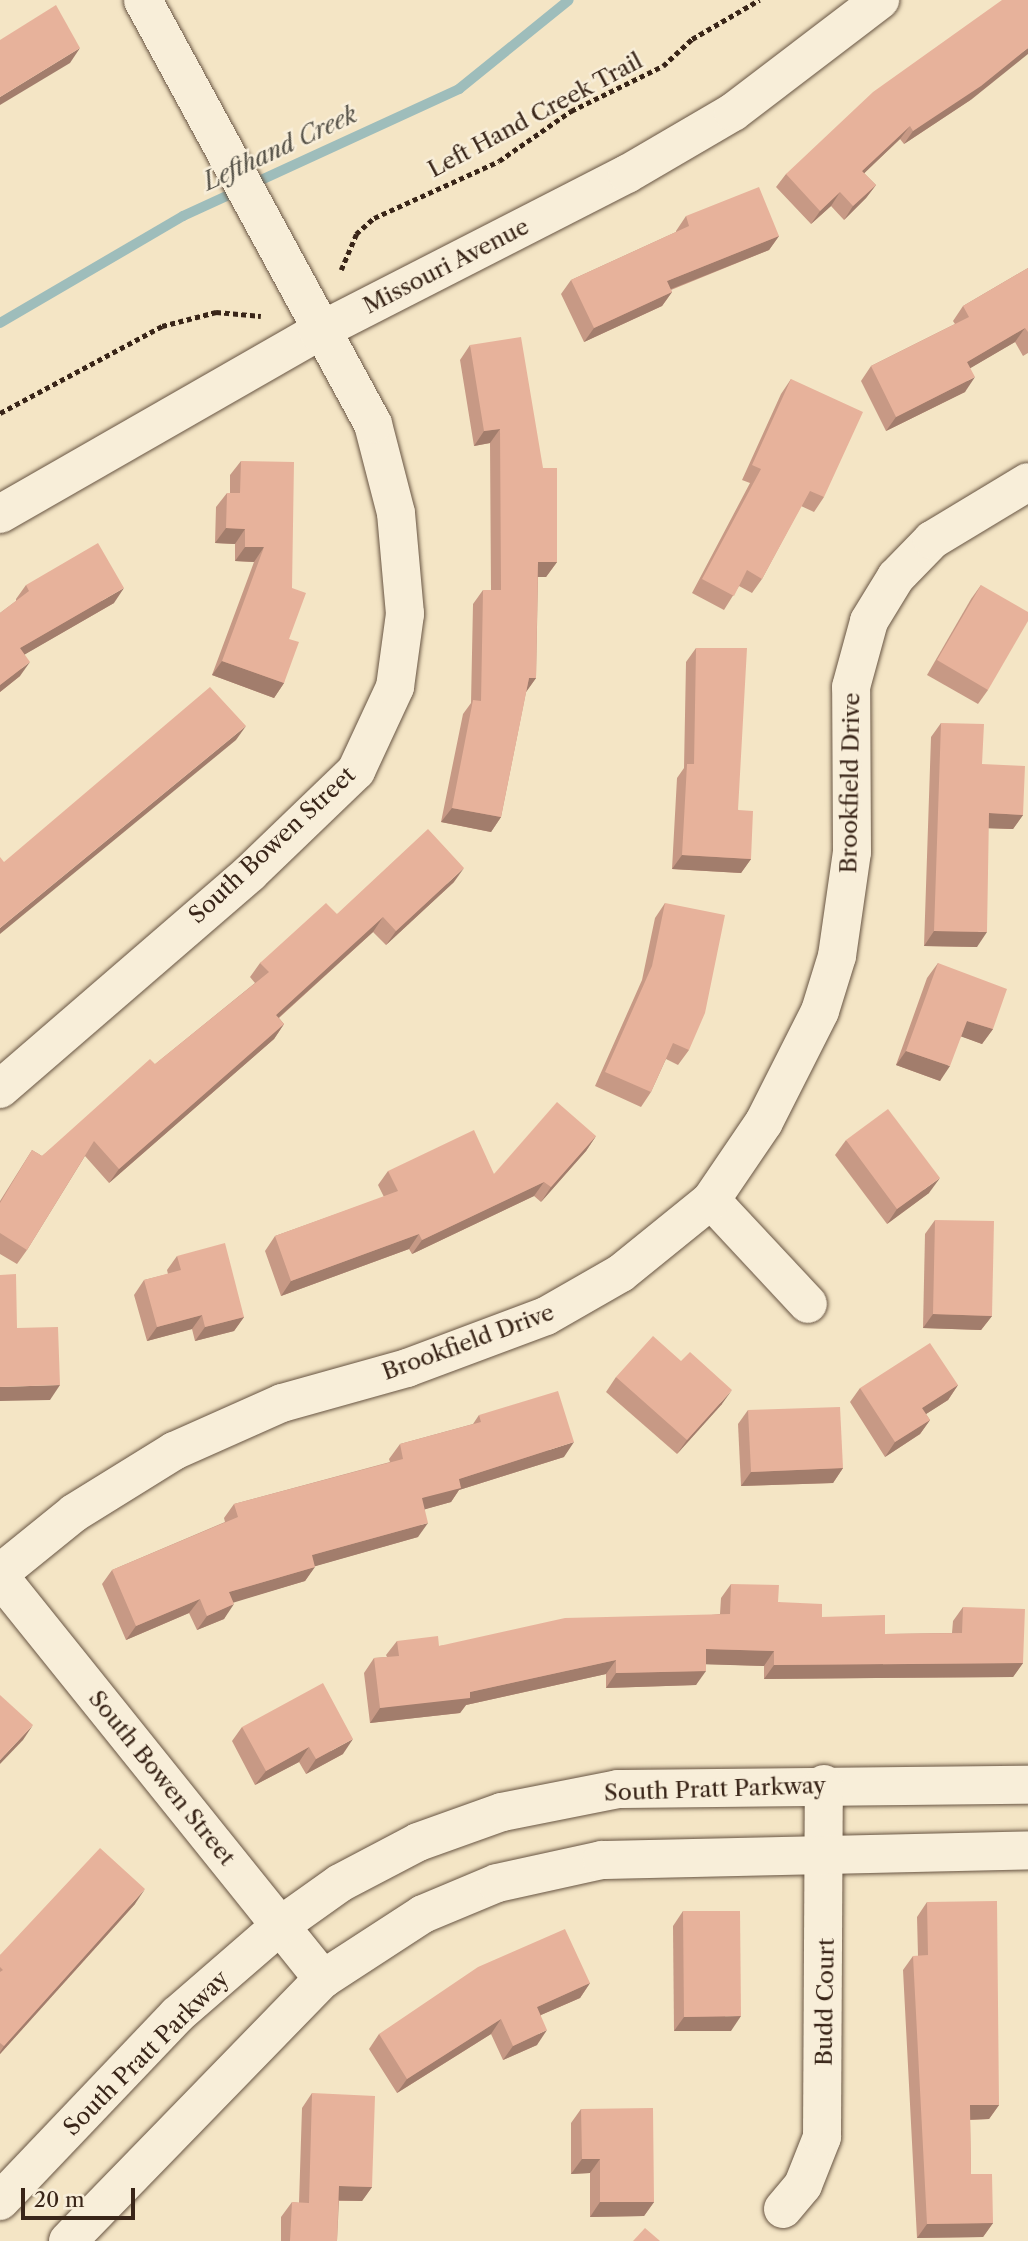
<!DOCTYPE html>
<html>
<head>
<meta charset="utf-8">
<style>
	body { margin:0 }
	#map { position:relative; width:1028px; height:2241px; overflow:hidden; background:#f4e5c5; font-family:"Libre Caslon Text",serif }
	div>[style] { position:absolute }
	.stream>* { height:10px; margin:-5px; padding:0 5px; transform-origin:5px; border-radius:5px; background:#9ebdbb }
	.path>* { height:4.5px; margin-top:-2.25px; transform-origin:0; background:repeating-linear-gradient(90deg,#392518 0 5px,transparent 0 8.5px) }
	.roads { filter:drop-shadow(0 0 2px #685543) drop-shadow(0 0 2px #685543) }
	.minor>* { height:38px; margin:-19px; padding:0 19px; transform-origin:19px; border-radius:19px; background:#f8eed9 }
	.wall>* { inset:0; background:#c79985 }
	.shaded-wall>* { inset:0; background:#a27d6c }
	.building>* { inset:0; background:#e7b29b }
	span { translate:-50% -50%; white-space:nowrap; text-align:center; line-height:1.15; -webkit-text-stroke:5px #f8eed9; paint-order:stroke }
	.street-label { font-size:23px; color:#392518 }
	.water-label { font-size:24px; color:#575349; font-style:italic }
	.scale { position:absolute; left:21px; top:2188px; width:114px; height:32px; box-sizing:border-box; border:4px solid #392518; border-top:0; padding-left:9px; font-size:21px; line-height:24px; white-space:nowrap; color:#392518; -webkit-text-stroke:5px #f8eed9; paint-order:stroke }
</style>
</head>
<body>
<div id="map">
	<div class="stream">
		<div style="left:0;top:323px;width:212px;rotate:-30.3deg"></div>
		<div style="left:183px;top:216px;width:304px;rotate:-24.7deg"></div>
		<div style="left:459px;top:89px;width:141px;rotate:-39deg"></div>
	</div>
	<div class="path">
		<div style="left:341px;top:270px;width:39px;rotate:-67deg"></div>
		<div style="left:356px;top:234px;width:24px;rotate:-42deg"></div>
		<div style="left:374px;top:218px;width:137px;rotate:-24.5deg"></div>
		<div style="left:499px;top:161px;width:88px;rotate:-34.8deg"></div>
		<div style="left:571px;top:111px;width:102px;rotate:-26.1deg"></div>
		<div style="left:663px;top:66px;width:40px;rotate:-43deg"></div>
		<div style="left:692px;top:39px;width:78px;rotate:-30.2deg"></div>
		<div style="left:0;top:413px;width:184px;rotate:-28.2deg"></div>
		<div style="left:162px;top:326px;width:56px;rotate:-14.5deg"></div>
		<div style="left:216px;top:312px;width:45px;rotate:5.1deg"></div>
	</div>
	<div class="roads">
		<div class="minor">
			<div style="left:0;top:514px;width:366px;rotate:-29.8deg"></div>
			<div style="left:318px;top:332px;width:347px;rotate:-27.1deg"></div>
			<div style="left:627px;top:174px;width:123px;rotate:-30.3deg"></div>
			<div style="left:733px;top:112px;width:185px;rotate:-37.3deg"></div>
			<div style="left:0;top:1089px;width:330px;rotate:-40.8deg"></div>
			<div style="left:250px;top:873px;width:147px;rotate:-43.9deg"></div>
			<div style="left:356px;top:771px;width:93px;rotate:-65.1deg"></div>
			<div style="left:395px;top:687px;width:74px;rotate:-82.2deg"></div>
			<div style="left:405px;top:614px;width:101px;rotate:-95.1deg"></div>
			<div style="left:396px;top:513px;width:92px;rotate:-104.5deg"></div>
			<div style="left:373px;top:424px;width:482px;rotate:-118.5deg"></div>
			<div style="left:711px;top:1200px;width:142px;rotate:47deg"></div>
			<div style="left:0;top:1573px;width:95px;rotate:-39deg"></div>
			<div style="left:74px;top:1513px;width:118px;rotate:-31.8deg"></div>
			<div style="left:174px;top:1451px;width:118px;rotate:-24deg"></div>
			<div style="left:282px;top:1403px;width:130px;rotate:-15.6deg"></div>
			<div style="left:407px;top:1368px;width:148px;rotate:-20.5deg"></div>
			<div style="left:546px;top:1316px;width:86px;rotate:-29.8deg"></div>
			<div style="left:621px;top:1273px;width:116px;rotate:-39deg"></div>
			<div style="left:711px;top:1200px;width:94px;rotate:-55.8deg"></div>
			<div style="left:764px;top:1122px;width:124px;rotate:-63.2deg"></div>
			<div style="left:820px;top:1011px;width:58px;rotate:-72.8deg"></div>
			<div style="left:837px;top:956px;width:105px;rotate:-81.8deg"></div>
			<div style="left:852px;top:852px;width:165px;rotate:-90.3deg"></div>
			<div style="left:851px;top:687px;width:68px;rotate:-74.7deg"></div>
			<div style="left:869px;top:621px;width:52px;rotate:-58.5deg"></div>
			<div style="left:896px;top:577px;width:52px;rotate:-45.8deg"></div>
			<div style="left:932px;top:540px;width:112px;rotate:-31.1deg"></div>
			<div style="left:0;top:1577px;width:516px;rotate:51.22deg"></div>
			<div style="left:0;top:2201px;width:257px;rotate:-46.4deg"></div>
			<div style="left:177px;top:2015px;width:138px;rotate:-40.9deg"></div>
			<div style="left:281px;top:1925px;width:72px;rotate:-35.4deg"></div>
			<div style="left:340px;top:1883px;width:88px;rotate:-27.7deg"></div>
			<div style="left:418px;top:1842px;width:89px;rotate:-19.7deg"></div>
			<div style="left:502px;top:1812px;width:118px;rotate:-11.2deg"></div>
			<div style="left:618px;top:1789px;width:410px;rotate:-0.6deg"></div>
			<div style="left:783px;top:2209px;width:31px;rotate:-50deg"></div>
			<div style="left:803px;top:2185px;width:52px;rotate:-68.4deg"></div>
			<div style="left:822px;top:2137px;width:353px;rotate:-89.7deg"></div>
			<div style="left:68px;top:2241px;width:366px;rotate:-45.8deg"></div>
			<div style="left:323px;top:1979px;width:119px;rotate:-33deg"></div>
			<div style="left:423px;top:1914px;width:80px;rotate:-22.7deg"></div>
			<div style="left:497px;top:1883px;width:107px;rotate:-12.4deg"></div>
			<div style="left:602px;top:1860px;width:426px;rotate:-1.3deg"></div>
		</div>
	</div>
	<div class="wall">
		<div style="clip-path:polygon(972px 99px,904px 144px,900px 139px,864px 173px,876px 185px,866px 198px,844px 220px,831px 206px,811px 224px,776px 187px,786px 174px)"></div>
		<div style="clip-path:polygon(686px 216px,779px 236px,769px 250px,671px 290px,672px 292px,662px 306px,584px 342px,561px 294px,571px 280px,676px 232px,676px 231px)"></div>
		<div style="clip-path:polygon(1028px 268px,1028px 353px,1023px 356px,1015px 342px,970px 368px,965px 392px,886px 431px,861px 381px,871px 366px,955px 324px,953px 321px,963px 306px)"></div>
		<div style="clip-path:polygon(470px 345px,557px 562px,546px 577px,538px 577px,536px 678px,526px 692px,501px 817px,491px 832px,441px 822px,463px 714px,471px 703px,473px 604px,483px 590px,491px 590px,490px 443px,474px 446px,460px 360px)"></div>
		<div style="clip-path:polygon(791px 379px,824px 497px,814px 512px,801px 506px,762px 579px,752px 593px,739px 586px,724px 610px,692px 593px,750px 483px,742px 480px,781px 394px)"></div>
		<div style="clip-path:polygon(241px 461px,289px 639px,284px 683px,274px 698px,212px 675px,254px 562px,235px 561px,235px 544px,215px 543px,216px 507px,227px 493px,230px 493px,230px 475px)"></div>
		<div style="clip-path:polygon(26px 585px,114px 603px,25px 654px,20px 676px,0 692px,0 613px,16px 601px,16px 599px)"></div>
		<div style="clip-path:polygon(981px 585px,988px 690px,978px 704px,927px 675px,971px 599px)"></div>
		<div style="clip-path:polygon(696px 648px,751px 859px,741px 873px,672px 869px,677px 778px,684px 768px,686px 662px)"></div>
		<div style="clip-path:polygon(941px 723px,982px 764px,1023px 815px,1013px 829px,988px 828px,977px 947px,924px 946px,931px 737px)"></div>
		<div style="clip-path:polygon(454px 882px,386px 945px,373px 932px,279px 1018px,284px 1024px,274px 1039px,109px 1183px,85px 1156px,27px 1250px,17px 1264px,0 1254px,0 1201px,32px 1150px,42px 1156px,255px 983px,250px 977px,260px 963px,337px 914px)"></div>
		<div style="clip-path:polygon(665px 903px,689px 1050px,678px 1065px,666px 1059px,651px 1092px,641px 1107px,595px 1086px,642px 980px,655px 918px)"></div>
		<div style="clip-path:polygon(938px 963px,993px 1029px,982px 1044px,961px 1036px,940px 1081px,896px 1065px,927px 978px)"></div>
		<div style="clip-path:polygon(596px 1136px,586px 1151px,541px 1202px,534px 1196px,412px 1254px,409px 1249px,281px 1296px,265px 1251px,275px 1236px,384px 1197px,378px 1185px,388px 1171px,494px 1174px)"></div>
		<div style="clip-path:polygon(846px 1140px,929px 1193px,887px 1224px,835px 1155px)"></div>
		<div style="clip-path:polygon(935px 1220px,992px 1316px,981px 1330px,923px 1328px,925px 1234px)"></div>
		<div style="clip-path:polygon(177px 1256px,244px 1317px,234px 1331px,195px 1341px,192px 1329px,147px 1341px,134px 1295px,144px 1280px,168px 1274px,167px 1270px)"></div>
		<div style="clip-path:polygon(616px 1377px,722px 1404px,677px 1454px,606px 1392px)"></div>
		<div style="clip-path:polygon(958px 1385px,948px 1400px,926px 1414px,930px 1420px,920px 1434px,885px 1457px,850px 1402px,860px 1388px)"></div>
		<div style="clip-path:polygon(748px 1410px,843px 1468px,833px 1483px,741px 1486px,738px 1424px)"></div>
		<div style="clip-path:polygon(479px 1415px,564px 1457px,459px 1490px,451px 1502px,425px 1509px,418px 1537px,315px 1566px,305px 1581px,233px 1602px,224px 1619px,197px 1630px,189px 1613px,126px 1640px,102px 1584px,112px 1570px,225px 1522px,224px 1518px,234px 1504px,390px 1462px,389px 1459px,400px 1444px,473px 1424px)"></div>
		<div style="clip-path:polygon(731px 1584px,778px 1602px,822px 1617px,885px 1634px,952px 1633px,953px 1621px,963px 1607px,1023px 1663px,1013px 1677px,764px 1679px,764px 1666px,706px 1664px,696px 1685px,606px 1688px,606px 1674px,466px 1705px,460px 1713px,370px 1723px,364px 1673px,374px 1658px,387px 1657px,386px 1655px,397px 1641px,439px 1646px,720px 1614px,721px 1598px)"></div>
		<div style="clip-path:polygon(242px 1727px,343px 1754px,306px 1774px,299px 1762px,255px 1785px,232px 1741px)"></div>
		<div style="clip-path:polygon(927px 1902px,999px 2105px,989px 2119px,970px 2120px,971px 2174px,993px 2223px,983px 2237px,917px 2238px,903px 1970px,913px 1956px,918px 1956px,917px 1917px)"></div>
		<div style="clip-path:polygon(135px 1904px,0 2054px,0 1955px)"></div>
		<div style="clip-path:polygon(683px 1911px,731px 2031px,674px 2031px,673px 1926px)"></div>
		<div style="clip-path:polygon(590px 1983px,580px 1998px,541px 2015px,537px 2045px,503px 2060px,491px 2034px,397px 2093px,369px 2049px,379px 2034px)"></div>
		<div style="clip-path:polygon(312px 2093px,372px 2187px,362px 2201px,339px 2201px,337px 2241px,281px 2241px,281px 2217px,292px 2202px,299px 2203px,302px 2108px)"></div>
		<div style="clip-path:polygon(581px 2109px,654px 2202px,644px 2216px,590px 2217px,590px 2173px,571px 2174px,571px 2123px)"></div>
	</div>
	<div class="shaded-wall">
		<div style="clip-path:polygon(80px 48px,70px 63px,0 105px,0 97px)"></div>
		<div style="clip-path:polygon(1028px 48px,1028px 54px,972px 99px,904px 144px,913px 131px)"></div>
		<div style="clip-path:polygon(910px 126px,900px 139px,853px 184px,862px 171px)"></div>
		<div style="clip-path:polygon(876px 185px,866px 198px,844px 220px,853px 206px)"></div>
		<div style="clip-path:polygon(840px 192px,831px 206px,811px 224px,820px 211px)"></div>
		<div style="clip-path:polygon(779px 236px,769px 250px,656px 295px,667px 281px)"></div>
		<div style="clip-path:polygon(672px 292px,662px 306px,584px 342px,594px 328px)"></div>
		<div style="clip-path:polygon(1025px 328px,1015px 342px,957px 376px,967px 362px)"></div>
		<div style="clip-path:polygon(975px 377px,965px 392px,886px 431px,896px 417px)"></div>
		<div style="clip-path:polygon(500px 429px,490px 443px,474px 446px,484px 431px)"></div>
		<div style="clip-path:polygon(226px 528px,245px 529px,235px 544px,215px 543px)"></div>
		<div style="clip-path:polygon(245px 547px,264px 547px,254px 562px,235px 561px)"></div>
		<div style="clip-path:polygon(538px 562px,557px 562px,546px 577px,528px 577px)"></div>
		<div style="clip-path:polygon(124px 588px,114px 603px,10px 663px,20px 648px)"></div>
		<div style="clip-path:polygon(222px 661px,284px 683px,274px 698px,212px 675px)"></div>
		<div style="clip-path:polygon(30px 662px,20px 676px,0 692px,0 685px)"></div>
		<div style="clip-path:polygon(529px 678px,536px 678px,526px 692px)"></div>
		<div style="clip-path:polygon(246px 726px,236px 740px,0 934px,0 928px)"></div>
		<div style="clip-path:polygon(452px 808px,501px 817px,491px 832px,441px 822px)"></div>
		<div style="clip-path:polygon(989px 813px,1023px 815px,1013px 829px,979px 828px)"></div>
		<div style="clip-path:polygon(682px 855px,751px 859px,741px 873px,672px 869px)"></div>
		<div style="clip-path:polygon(464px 868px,454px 882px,386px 945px,396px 931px)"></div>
		<div style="clip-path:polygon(383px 917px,373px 932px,266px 1029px,276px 1015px)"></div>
		<div style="clip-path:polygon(934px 931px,987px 932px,977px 947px,924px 946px)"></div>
		<div style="clip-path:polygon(967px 1021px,993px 1029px,982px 1044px,957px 1035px)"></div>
		<div style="clip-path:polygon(284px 1024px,274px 1039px,109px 1183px,119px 1169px)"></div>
		<div style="clip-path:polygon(906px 1051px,950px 1066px,940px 1081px,896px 1065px)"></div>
		<div style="clip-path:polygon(596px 1136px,586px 1151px,541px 1202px,551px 1187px)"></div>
		<div style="clip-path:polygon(940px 1178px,929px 1193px,887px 1224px,897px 1209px)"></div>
		<div style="clip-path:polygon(544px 1182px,534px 1196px,412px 1254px,422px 1240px)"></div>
		<div style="clip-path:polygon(419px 1234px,409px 1249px,281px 1296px,291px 1281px)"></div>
		<div style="clip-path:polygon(933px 1314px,992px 1316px,981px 1330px,923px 1328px)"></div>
		<div style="clip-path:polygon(202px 1315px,192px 1329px,147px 1341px,157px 1327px)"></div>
		<div style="clip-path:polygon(244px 1317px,234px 1331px,195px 1341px,205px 1327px)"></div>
		<div style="clip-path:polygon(60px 1385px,50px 1400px,0 1401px,0 1387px)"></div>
		<div style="clip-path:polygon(958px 1385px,948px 1400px,912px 1423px,922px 1408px)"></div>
		<div style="clip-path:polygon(732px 1390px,722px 1404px,677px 1454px,687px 1440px)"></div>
		<div style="clip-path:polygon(930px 1420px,920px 1434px,885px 1457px,895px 1442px)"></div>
		<div style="clip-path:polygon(574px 1442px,564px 1457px,459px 1490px,451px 1502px,412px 1513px,422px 1498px,459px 1479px)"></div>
		<div style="clip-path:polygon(843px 1468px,833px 1483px,741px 1486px,751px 1472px)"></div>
		<div style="clip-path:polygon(428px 1523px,418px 1537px,302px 1570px,312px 1555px)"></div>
		<div style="clip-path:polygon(315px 1567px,305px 1581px,219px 1607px,229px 1592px)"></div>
		<div style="clip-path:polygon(200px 1599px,189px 1613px,126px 1640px,136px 1626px)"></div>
		<div style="clip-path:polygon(234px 1604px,224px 1619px,197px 1630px,207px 1616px)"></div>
		<div style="clip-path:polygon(706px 1649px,774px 1651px,764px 1666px,696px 1664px)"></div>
		<div style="clip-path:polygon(616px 1660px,606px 1674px,466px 1705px,460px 1713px,370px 1723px,380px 1708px,470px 1692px)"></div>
		<div style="clip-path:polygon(1023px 1663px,1013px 1677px,764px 1679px,774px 1665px)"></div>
		<div style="clip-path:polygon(706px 1671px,696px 1685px,606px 1688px,616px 1673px)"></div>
		<div style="clip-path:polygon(33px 1725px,23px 1740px,0 1764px,0 1760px)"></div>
		<div style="clip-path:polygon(353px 1739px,343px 1754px,306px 1774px,316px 1759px)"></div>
		<div style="clip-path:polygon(309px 1747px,299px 1762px,255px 1785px,266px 1771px)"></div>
		<div style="clip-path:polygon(145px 1889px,135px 1904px,0 2054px,0 2052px,4px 2046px)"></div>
		<div style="clip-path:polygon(590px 1983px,580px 1998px,527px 2021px,537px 2007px)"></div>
		<div style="clip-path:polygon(741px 2016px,731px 2031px,674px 2031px,684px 2017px)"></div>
		<div style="clip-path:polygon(501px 2019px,491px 2034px,397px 2093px,407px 2079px)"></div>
		<div style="clip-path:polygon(547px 2030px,537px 2045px,503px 2060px,513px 2046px)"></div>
		<div style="clip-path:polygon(970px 2105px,999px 2105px,989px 2119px,960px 2120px)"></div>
		<div style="clip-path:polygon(582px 2159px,600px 2159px,590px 2173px,571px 2174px)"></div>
		<div style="clip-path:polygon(339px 2186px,372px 2187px,362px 2201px,329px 2200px)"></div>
		<div style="clip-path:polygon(600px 2202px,654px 2202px,644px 2216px,590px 2217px)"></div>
		<div style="clip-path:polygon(993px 2223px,983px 2237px,917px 2238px,927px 2224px)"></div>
	</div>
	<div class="building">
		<div style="clip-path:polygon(1002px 0,1028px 0,1028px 48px,981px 86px,913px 131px,910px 126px,862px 171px,876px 185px,853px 206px,840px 192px,820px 211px,786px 174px,873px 92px)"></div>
		<div style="clip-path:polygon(56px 5px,80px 48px,0 97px,0 40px)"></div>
		<div style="clip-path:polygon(759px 187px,779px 236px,667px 281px,672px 292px,594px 328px,571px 280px,689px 226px,686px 216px)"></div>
		<div style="clip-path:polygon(1028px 268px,1028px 332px,1025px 328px,967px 362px,975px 377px,896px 417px,871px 366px,969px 317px,963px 306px)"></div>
		<div style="clip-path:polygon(521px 337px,543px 468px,557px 468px,557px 562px,538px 562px,536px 678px,529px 678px,501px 817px,452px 808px,473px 700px,481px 701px,483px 590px,501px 590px,500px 429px,484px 431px,470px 345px)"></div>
		<div style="clip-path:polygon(791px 379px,863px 412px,824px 497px,810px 491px,762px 579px,747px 570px,734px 596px,702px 579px,761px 469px,752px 465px)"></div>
		<div style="clip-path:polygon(241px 461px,294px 462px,292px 588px,306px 593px,289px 639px,299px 642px,284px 683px,222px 661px,264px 547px,245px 547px,245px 529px,226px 528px,227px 493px,240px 493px)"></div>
		<div style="clip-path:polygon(98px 543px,124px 588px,20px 648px,30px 662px,0 685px,0 613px,29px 591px,26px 585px)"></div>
		<div style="clip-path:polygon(981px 585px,1028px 612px,1028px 621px,988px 690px,937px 660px)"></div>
		<div style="clip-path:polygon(696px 648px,747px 648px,738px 810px,753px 811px,751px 859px,682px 855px,687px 764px,694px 764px)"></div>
		<div style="clip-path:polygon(210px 687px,246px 726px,0 928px,0 857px,4px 862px)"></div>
		<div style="clip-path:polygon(941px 723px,984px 724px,982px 764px,1025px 766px,1023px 815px,989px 813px,987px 932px,934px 931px)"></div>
		<div style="clip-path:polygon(428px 829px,464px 868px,396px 931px,383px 917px,276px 1015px,284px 1024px,119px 1169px,94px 1141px,27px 1250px,0 1233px,0 1203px,32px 1150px,42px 1156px,150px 1059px,155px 1064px,269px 972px,260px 963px,326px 903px,337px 914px)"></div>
		<div style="clip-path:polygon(665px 903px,725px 915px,705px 1013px,689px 1050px,673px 1043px,651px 1092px,605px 1072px,652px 966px)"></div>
		<div style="clip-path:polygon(938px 963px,1007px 989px,993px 1029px,967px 1021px,950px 1066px,906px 1051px)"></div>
		<div style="clip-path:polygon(557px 1102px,596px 1136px,551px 1187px,544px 1182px,422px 1240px,419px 1234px,291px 1281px,275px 1236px,398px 1191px,388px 1171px,474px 1130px,494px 1174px)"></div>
		<div style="clip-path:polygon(888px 1109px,940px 1178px,897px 1209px,846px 1140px)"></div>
		<div style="clip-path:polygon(935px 1220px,994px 1221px,992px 1316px,933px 1314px)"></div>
		<div style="clip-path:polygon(225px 1243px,244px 1317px,205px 1327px,202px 1315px,157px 1327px,144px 1280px,181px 1270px,177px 1256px)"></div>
		<div style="clip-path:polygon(16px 1274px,17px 1328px,58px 1327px,60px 1385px,0 1387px,0 1275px)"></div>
		<div style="clip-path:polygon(653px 1336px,681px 1361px,690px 1352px,732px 1390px,687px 1440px,616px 1377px)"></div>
		<div style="clip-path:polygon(930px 1343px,958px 1385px,922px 1408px,930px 1420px,895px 1442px,860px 1388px)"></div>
		<div style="clip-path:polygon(558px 1391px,574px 1442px,459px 1479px,461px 1488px,422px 1498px,428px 1523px,312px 1555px,315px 1567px,229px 1592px,234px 1604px,207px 1616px,200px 1599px,136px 1626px,112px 1570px,238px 1517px,234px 1504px,403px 1459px,400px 1444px,481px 1422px,479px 1415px)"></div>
		<div style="clip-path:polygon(840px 1407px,843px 1468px,751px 1472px,748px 1410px)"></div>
		<div style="clip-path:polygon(731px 1584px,779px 1585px,778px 1602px,822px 1604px,822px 1617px,885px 1615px,885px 1634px,962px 1633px,963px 1607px,1025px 1609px,1023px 1663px,774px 1665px,774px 1651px,706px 1649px,706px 1671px,616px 1673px,616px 1660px,470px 1692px,470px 1698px,380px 1708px,374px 1658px,399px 1656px,397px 1641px,438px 1636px,439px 1646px,565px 1618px,730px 1614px)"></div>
		<div style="clip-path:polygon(323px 1683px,353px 1739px,316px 1759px,309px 1747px,266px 1771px,242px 1727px)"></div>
		<div style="clip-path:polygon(0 1695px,33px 1725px,0 1760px)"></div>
		<div style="clip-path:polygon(100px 1848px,145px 1889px,4px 2046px,0 2043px,0 1972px,3px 1970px,0 1967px,0 1955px)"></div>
		<div style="clip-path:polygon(997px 1901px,999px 2105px,970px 2105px,971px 2174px,992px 2174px,993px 2223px,927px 2224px,913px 1956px,928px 1955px,927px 1902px)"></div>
		<div style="clip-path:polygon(683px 1911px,740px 1911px,741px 2016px,684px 2017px)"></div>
		<div style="clip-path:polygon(565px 1929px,590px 1983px,537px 2007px,547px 2030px,513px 2046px,501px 2019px,407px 2079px,379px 2034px,478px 1967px)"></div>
		<div style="clip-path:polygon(312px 2093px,375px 2096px,372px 2187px,339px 2186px,337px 2241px,290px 2241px,292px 2202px,309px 2203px)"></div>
		<div style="clip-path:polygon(653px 2108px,654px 2202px,600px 2202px,600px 2159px,582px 2159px,581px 2109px)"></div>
		<div style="clip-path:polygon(645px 2228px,660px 2241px,633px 2241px)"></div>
	</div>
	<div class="street-label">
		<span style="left:535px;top:115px;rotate:-28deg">Left Hand Creek Trail</span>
		<span style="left:446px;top:266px;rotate:-27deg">Missouri Avenue</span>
		<span style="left:850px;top:783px;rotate:-89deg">Brookfield Drive</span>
		<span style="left:272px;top:845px;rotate:-43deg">South Bowen Street</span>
		<span style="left:468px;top:1342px;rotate:-20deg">Brookfield Drive</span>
		<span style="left:162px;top:1778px;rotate:51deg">South Bowen Street</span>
		<span style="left:715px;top:1789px;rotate:-2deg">South Pratt Parkway</span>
		<span style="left:825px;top:2002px;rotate:-89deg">Budd Court</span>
		<span style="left:146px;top:2053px;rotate:-45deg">South Pratt Parkway</span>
	</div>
	<div class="water-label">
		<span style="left:280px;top:148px;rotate:-25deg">Lefthand Creek</span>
	</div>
	<div class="scale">20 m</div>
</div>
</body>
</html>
